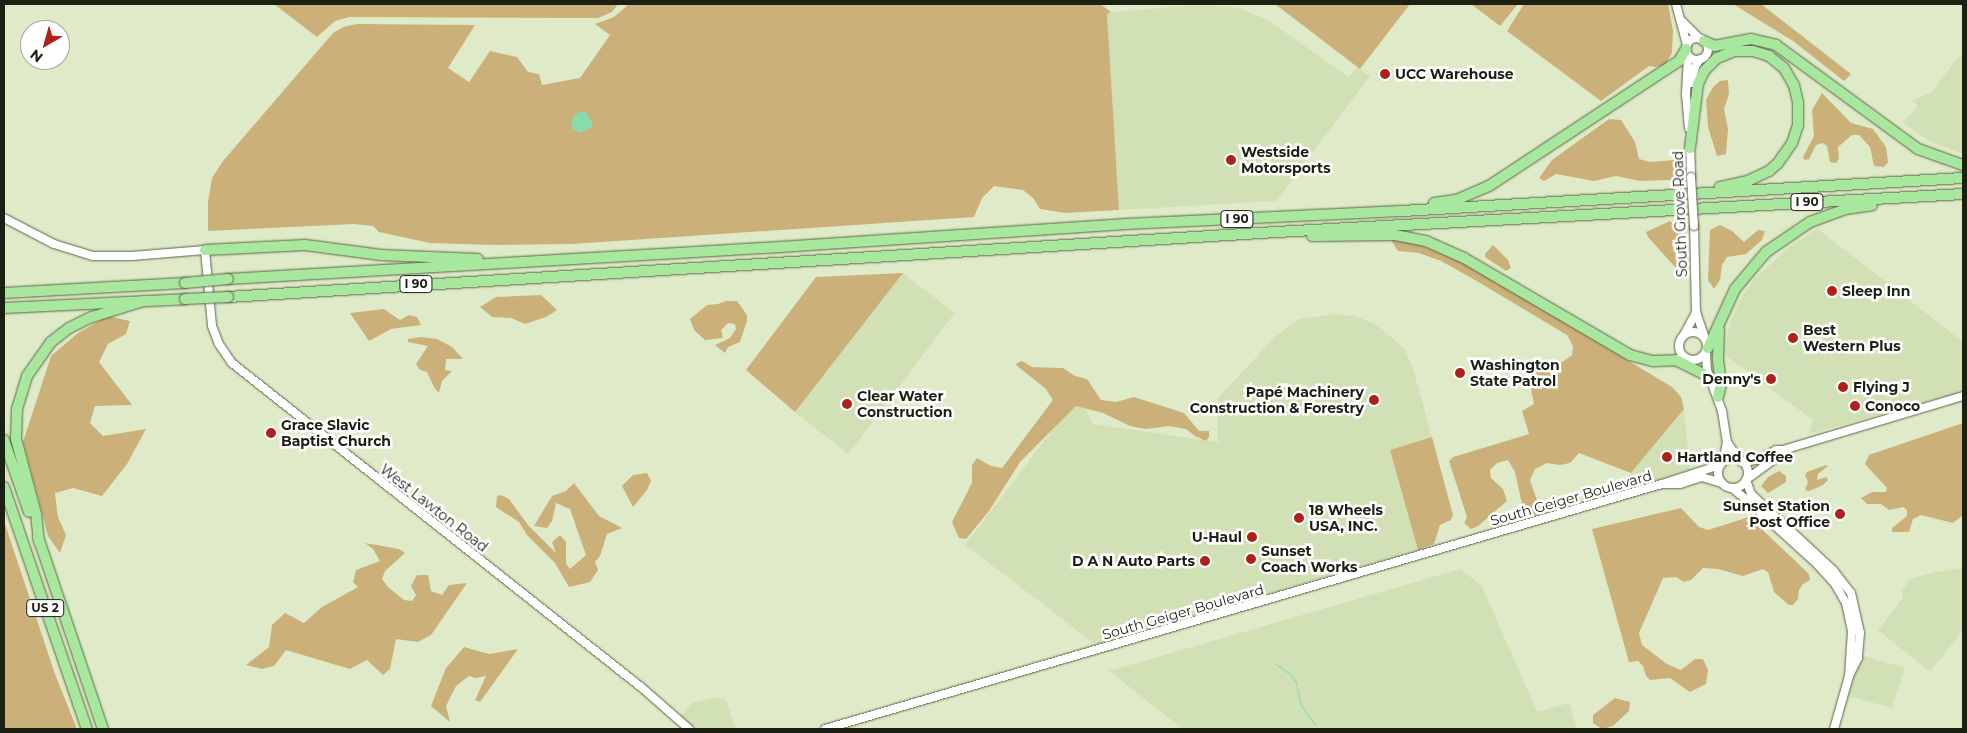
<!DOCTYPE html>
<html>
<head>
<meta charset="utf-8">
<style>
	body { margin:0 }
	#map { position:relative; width:1967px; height:733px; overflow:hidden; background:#dfebc8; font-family:Montserrat,sans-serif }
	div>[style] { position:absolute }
	.built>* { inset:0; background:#d2e0b6 }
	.green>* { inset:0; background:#cbb079 }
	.water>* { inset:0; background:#8adaaf }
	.stream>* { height:1px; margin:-0.5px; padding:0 0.5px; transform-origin:0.5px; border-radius:0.5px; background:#8adaaf }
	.roads { filter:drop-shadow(0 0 1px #5b6446) drop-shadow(0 0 1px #5b6446) }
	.secondary>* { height:8px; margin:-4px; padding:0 4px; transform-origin:4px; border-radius:4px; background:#fff }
	.secondary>.ring { margin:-4px; padding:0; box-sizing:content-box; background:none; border:8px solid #fff; border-radius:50% }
	.highway>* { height:10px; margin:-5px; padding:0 5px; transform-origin:5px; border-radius:5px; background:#a8e79e }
	.bridges { filter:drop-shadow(0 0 1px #5b6446) drop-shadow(0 0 1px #5b6446) }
	.secondary-bridge>* { height:8px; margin:-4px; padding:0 4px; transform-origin:4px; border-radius:4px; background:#fff }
	.highway-bridge>* { height:10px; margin:-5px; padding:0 5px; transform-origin:5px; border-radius:5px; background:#a8e79e }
	.dots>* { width:14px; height:14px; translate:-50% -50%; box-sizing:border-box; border:2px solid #fff; border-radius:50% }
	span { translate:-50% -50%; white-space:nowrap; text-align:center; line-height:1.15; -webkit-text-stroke:5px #fff; paint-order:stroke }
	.shield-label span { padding:1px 4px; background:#fff; border:1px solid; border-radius:4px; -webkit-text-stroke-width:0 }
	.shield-label { font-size:12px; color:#1c2013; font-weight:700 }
	.poi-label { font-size:14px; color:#1c2013; font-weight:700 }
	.left { translate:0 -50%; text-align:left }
	.right { translate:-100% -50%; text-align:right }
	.street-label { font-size:14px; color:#1c2013 }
	.frame { position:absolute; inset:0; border:5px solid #1c2013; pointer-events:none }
	.north { position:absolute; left:20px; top:20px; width:50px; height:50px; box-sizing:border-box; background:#fff; border:1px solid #a4a6a1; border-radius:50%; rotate:218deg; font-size:14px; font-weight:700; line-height:20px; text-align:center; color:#1c2013 }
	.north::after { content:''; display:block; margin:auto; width:18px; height:22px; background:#b02019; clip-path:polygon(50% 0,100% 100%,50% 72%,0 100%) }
</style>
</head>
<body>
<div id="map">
	<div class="built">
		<div style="clip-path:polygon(1200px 5px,1239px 8px,1266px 19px,1349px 77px,1357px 67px,1370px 76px,1276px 201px,1119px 210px,1107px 14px,1111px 12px)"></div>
		<div style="clip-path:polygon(1963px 54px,1963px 154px,1929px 141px,1903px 123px,1918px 105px,1912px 101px,1932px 92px,1957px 58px)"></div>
		<div style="clip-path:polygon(1818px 229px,1963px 342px,1963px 392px,1809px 434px,1813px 420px,1726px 356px,1727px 337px,1731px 320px,1740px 300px,1755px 278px,1793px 244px)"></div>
		<div style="clip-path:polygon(903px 273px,955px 313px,848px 454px,795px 412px)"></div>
		<div style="clip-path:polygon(1334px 314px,1355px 316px,1375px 324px,1404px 348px,1412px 365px,1432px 437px,1390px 450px,1418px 550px,1095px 644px,965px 545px,1061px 419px,1076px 406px,1085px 408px,1093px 424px,1218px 442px,1218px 398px,1275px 337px,1290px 325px,1299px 319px)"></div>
		<div style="clip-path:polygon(1684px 409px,1690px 470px,1631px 488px,1627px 478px)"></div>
		<div style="clip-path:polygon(1963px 568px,1963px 630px,1930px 672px,1878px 630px,1903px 598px,1902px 591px,1910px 579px,1935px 572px)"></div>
		<div style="clip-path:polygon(1460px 569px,1482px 586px,1537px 712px,1569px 703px,1577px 729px,1183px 729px,1109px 671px)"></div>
		<div style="clip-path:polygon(1861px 655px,1905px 668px,1892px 708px,1848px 696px)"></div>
		<div style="clip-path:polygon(716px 697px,726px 700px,736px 729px,695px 729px,680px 717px,692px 703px)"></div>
	</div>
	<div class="green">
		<div style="clip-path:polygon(274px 4px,618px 4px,612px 12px,598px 18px,349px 17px,335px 21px,317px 37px)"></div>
		<div style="clip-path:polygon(629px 4px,1100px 4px,1111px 12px,1107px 14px,1119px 210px,1065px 213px,1040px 209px,1033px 198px,1023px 190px,994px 186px,982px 198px,974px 217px,572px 244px,495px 245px,430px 243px,379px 232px,373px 226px,354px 224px,208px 231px,208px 202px,212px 178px,223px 161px,333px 33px,343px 27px,357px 24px,475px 25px,448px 68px,469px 82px,490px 51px,517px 57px,528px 72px,539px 74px,542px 85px,580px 78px,610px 35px,595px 24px,614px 17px)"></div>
		<div style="clip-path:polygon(1275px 4px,1410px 4px,1360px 69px)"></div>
		<div style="clip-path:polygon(1471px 4px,1518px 4px,1500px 26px)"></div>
		<div style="clip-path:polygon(1524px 4px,1668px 4px,1673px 31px,1672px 53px,1665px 65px,1655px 67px,1649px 66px,1601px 101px,1507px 31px)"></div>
		<div style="clip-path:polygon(1733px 4px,1761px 4px,1851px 74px,1844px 81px,1793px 41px)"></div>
		<div style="clip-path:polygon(1728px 80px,1729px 94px,1724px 109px,1728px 129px,1726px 154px,1717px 156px,1708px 127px,1706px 100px,1713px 87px,1720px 81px)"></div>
		<div style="clip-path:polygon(1822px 93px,1851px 123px,1873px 129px,1886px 147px,1888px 162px,1884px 167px,1874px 166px,1870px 147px,1859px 135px,1852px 135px,1838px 147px,1839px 159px,1836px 163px,1830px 162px,1827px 146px,1823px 143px,1816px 145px,1809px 159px,1805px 160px,1803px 157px,1814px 136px,1812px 110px)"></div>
		<div style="clip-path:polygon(1609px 119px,1621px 120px,1635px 142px,1639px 159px,1650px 162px,1674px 160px,1680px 163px,1685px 176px,1671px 180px,1640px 181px,1616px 176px,1594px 181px,1556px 174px,1544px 181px,1539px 178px,1552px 160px)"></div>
		<div style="clip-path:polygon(1670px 221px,1680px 230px,1687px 243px,1681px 268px,1676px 268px,1648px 237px,1646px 232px)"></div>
		<div style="clip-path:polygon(1720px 225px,1732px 231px,1744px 242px,1758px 230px,1765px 231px,1762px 240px,1746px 254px,1727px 257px,1722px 265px,1720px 280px,1714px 289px,1708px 280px,1710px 230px)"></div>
		<div style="clip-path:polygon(1391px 240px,1415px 243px,1469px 265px,1672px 387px,1681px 397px,1684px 409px,1631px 473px,1579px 453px,1570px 463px,1560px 465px,1547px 463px,1535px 469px,1530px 480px,1540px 509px,1535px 515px,1528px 513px,1522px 504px,1515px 472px,1508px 460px,1497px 463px,1490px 470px,1491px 478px,1503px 489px,1507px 501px,1478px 526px,1471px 529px,1464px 523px,1467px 517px,1449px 461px,1453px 457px,1529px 434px,1522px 411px,1534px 404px,1531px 389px,1535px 364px,1540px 360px,1555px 365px,1564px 361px,1572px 355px,1573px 346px,1567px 335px,1475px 280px,1441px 261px,1419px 253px,1398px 251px)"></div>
		<div style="clip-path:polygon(1493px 245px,1508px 260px,1511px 268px,1506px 271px,1485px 257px,1485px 254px)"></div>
		<div style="clip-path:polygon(903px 273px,795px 412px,746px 370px,816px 277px)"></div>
		<div style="clip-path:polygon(541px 295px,557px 310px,546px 317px,525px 324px,511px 318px,492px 317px,480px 307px,496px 297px)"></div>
		<div style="clip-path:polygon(726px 301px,737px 301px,747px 315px,747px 321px,740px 342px,728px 347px,725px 353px,715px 345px,730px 338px,736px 329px,735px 324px,728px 323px,721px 330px,723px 338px,705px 340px,694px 330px,690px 319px,707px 305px,718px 304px)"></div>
		<div style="clip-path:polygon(384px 309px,400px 320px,409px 315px,417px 317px,421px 325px,391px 329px,369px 341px,350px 313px)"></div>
		<div style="clip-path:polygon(108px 316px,130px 321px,126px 334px,108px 344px,99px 362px,132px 405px,95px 406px,90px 423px,103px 436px,146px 429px,127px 464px,102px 496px,73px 488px,55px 493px,58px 517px,66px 535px,60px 553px,48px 536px,23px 442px,51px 356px,78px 333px)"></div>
		<div style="clip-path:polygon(421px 337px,437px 339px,452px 347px,463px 359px,446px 359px,445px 370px,452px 371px,442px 381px,439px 393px,434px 387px,427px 372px,420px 370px,416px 364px,428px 346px,408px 342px,408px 339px)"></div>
		<div style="clip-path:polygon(1022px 361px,1032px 367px,1063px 368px,1075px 376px,1087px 379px,1101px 400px,1116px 402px,1134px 397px,1184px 413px,1199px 431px,1209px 431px,1209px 437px,1206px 441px,1195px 436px,1186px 429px,1169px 426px,1146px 429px,1130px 426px,1103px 413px,1076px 406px,1020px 462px,989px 511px,966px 539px,959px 538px,952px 522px,972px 483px,972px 465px,977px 458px,991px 466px,1002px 468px,1053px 400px,1046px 389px,1016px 365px,1017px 363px)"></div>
		<div style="clip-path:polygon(1963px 423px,1963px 515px,1953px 523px,1921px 515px,1913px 519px,1909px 532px,1892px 532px,1892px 528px,1907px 516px,1907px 510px,1903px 507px,1889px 510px,1881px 504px,1867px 504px,1861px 498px,1872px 492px,1886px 492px,1887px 488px,1865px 464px,1869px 455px)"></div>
		<div style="clip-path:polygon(1432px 437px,1453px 515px,1451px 520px,1440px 525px,1434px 544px,1418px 550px,1390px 450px)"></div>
		<div style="clip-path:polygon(1826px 465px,1828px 466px,1818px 474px,1817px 480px,1826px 477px,1828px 480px,1823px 485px,1809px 491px,1805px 490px,1808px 482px,1805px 475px,1807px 472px)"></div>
		<div style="clip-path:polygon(1779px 471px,1786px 476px,1786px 482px,1768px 493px,1761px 486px,1768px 477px)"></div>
		<div style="clip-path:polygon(647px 473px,651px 481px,647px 490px,633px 507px,622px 486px,633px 475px)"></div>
		<div style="clip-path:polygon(574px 483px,599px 516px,622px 528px,607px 534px,600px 556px,595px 562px,598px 570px,590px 582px,569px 587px,555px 563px,527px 535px,519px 522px,496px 507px,497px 496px,501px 495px,509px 499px,528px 525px,556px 553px,552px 542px,560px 535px,566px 542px,566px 564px,570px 569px,586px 555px,570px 509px,556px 503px,552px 521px,547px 528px,534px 526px,552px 496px,566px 491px)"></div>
		<div style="clip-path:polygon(1681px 508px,1699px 527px,1708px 530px,1749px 517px,1809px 574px,1810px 580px,1803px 584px,1799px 590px,1798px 599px,1793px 605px,1789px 605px,1774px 592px,1768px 572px,1763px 569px,1743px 576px,1718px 569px,1703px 568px,1691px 580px,1684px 582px,1676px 577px,1663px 578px,1639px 633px,1642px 645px,1667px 664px,1681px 670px,1695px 659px,1703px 659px,1708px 670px,1706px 684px,1690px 692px,1670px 678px,1650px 680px,1646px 676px,1643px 666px,1638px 661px,1629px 662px,1592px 529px)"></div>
		<div style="clip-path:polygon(4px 521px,55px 674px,77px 729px,4px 729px)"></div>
		<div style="clip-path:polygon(365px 543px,399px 549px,405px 553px,385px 571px,382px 579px,388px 587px,404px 600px,412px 601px,416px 595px,411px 586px,417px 575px,428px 575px,431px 591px,442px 595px,449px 585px,467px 583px,431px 635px,418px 642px,396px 639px,390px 669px,383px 675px,367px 660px,350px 669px,286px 650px,274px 666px,262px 669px,246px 665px,269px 647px,272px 625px,285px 613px,304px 623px,322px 607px,358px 587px,353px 582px,356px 570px,380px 561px,373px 549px)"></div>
		<div style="clip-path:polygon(464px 647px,489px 654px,518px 649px,480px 702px,475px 700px,486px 676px,476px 678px,469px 676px,456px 686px,446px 706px,450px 722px,431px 706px,446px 668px)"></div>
		<div style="clip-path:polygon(1615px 698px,1630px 702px,1629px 711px,1613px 726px,1602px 729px,1593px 723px,1593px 715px)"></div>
	</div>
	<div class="water">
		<div style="clip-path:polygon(585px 111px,593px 124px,592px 127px,580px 133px,573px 129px,571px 120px,577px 113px)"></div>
	</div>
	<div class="stream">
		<div style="left:1276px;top:664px;width:19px;rotate:36deg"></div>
		<div style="left:1291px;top:675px;width:9px;rotate:54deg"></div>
		<div style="left:1296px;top:682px;width:24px;rotate:78deg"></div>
		<div style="left:1301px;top:705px;width:24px;rotate:55deg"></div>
	</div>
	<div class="roads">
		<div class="secondary">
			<div style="left:1676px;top:4px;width:42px;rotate:75deg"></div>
			<div style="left:1683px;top:22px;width:24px;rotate:45deg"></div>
			<div class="ring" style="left:1686px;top:38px;width:14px;height:14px"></div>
			<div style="left:1688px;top:56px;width:38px;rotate:93deg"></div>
			<div style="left:1686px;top:94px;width:34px;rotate:85deg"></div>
			<div style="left:1691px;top:83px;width:16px;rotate:-76deg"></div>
			<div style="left:1695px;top:67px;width:9px;rotate:-58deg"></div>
			<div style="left:1690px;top:144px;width:33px;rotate:88deg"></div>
			<div style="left:4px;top:218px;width:56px;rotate:27.5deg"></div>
			<div style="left:54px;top:244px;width:41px;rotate:17.1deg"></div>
			<div style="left:93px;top:256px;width:39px"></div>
			<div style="left:132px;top:256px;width:73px;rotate:-4.7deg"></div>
			<div style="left:205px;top:250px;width:76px;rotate:84.7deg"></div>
			<div style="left:212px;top:326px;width:19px;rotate:69deg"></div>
			<div style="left:219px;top:344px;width:23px;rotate:56deg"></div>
			<div style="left:232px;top:363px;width:522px;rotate:38.39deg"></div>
			<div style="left:641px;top:687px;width:64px;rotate:41.2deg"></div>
			<div style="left:1696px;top:312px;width:28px;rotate:71deg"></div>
			<div class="ring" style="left:1679px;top:332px;width:20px;height:20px"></div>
			<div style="left:1684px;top:335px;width:26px;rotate:-62deg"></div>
			<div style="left:1696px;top:312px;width:86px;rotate:-91.3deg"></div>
			<div style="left:1706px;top:353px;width:17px;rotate:87deg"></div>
			<div style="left:1707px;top:370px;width:44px;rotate:69.9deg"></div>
			<div style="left:1722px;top:411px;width:31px;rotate:81deg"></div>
			<div style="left:1727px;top:442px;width:20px;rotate:101deg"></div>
			<div style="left:1727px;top:442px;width:20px;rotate:57deg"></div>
			<div class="ring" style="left:1718px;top:458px;width:22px;height:22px"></div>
			<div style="left:1742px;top:462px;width:18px;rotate:-9deg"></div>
			<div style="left:1760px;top:459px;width:18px;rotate:-29deg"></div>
			<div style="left:1776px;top:450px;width:7px"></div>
			<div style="left:1783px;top:450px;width:188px;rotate:-16.7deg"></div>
			<div style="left:1747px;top:479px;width:39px;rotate:-36deg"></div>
			<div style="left:1779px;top:456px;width:7px;rotate:-56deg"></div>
			<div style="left:1746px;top:480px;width:15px;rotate:70deg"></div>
			<div style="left:1751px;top:494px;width:112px;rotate:42.8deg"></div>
			<div style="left:1833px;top:570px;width:29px;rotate:52deg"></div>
			<div style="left:1851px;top:593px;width:41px;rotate:77.3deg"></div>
			<div style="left:1860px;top:633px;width:25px;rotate:95deg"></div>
			<div style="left:1858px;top:658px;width:20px;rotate:117deg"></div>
			<div style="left:1662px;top:484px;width:18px"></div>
			<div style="left:1680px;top:484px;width:23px;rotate:-18deg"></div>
			<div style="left:1702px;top:477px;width:21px;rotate:17deg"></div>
			<div style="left:1732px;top:488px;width:21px;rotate:39deg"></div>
			<div style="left:1748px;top:501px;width:95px;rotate:42.4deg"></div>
			<div style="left:1818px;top:565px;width:25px;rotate:48deg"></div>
			<div style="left:1835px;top:584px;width:22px;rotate:60deg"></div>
			<div style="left:1846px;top:603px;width:29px;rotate:78deg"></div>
			<div style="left:1852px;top:631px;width:45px;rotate:93.8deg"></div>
			<div style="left:1849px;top:676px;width:55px;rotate:105.8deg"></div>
			<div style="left:825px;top:729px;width:872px;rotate:-16.32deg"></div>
			<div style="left:1662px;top:484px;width:61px;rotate:-18.1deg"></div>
		</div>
		<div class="highway">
			<div style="left:1704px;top:41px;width:12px;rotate:24deg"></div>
			<div style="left:1715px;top:46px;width:37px;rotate:-11deg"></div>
			<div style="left:1751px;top:39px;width:26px;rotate:13deg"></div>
			<div style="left:1776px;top:45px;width:176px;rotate:36.2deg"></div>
			<div style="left:1918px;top:149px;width:48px;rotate:19.6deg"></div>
			<div style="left:1690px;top:148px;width:64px;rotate:-82.9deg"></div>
			<div style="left:1698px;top:84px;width:14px;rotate:-65deg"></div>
			<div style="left:1704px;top:71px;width:18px;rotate:-45deg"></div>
			<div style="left:1717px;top:58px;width:18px;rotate:-22deg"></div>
			<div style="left:1734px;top:51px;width:19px"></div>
			<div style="left:1753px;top:51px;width:17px;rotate:17deg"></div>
			<div style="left:1769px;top:56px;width:19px;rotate:39deg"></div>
			<div style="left:1784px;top:68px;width:20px;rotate:60deg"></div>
			<div style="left:1794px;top:85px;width:17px;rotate:77deg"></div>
			<div style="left:1798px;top:102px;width:23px;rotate:90deg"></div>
			<div style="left:1798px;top:125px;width:19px;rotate:108deg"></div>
			<div style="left:1792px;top:143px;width:24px;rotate:125deg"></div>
			<div style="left:1778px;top:163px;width:12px;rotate:138deg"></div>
			<div style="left:1769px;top:171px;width:23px;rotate:155deg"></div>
			<div style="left:1748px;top:181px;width:29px;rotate:168deg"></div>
			<div style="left:1434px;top:203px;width:22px;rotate:-8deg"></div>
			<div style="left:1456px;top:200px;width:36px;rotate:-23deg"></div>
			<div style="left:1489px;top:186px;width:218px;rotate:-33.4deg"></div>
			<div style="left:1671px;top:66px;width:9px;rotate:-32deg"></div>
			<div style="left:1679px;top:61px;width:14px;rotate:-60deg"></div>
			<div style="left:1312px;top:236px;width:83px;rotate:-0.7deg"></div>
			<div style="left:1395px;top:235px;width:32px;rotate:11deg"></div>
			<div style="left:1426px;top:241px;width:42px;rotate:24.1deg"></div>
			<div style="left:1464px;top:258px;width:192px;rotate:30.3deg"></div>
			<div style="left:1630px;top:355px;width:24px;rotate:15deg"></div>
			<div style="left:1653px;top:361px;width:23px;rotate:-2deg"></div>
			<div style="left:1676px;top:360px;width:29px;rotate:27deg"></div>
			<div style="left:205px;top:250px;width:100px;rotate:-2.9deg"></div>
			<div style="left:305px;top:245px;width:77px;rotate:7.5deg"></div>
			<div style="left:381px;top:255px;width:97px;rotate:2.4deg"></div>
			<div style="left:228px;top:279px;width:554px;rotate:-3.31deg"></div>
			<div style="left:781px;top:247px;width:345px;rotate:-3.8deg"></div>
			<div style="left:1125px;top:224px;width:277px;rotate:-2.7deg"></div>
			<div style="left:1402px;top:211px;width:562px;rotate:-3.37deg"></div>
			<div style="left:4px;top:293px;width:181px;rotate:-3.2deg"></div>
			<div style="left:228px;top:297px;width:1033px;rotate:-3.55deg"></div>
			<div style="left:1259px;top:233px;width:705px;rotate:-3.17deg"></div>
			<div style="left:4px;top:308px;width:181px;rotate:-2.8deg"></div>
			<div style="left:1708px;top:348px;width:65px;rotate:-65.4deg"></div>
			<div style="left:1735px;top:289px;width:48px;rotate:-50deg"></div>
			<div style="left:1766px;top:252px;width:53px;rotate:-34.3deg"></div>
			<div style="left:1810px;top:222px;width:37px;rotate:-20deg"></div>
			<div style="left:1845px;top:209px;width:27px;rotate:-8deg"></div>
			<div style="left:1718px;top:397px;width:13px;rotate:-77deg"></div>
			<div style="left:1721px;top:384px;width:25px;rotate:-97deg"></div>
			<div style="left:1718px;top:359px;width:29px;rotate:-88deg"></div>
			<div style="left:4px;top:440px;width:76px;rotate:70.9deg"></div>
			<div style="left:4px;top:487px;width:256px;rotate:71.1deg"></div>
			<div style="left:38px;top:537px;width:203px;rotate:71.3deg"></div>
			<div style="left:39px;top:542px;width:28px;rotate:-96deg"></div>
			<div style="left:36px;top:514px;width:78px;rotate:-104.9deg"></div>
			<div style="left:16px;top:439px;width:30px;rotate:-88deg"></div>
			<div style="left:17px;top:409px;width:34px;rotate:-73deg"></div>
			<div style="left:27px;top:376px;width:42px;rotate:-54.8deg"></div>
			<div style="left:51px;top:342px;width:23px;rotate:-38deg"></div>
			<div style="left:69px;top:328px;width:25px;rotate:-26deg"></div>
			<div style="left:92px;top:317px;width:53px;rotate:-17.4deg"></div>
		</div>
	</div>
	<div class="bridges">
		<div class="secondary-bridge">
			<div style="left:1691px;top:177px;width:49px;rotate:86.5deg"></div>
		</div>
		<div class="highway-bridge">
			<div style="left:185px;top:283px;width:43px;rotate:-5.3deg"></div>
			<div style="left:185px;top:299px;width:43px;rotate:-2.7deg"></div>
		</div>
	</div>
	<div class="dots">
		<div style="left:1385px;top:74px;background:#b02019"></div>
		<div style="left:1231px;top:160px;background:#b02019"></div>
		<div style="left:1832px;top:291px;background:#b02019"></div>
		<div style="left:1793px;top:338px;background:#b02019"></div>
		<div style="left:1460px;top:373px;background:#b02019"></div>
		<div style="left:1771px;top:379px;background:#b02019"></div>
		<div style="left:1843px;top:387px;background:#b02019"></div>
		<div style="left:1374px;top:400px;background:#b02019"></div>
		<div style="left:847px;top:404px;background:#b02019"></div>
		<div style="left:1855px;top:406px;background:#b02019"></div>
		<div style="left:271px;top:433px;background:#b02019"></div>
		<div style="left:1667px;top:457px;background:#b02019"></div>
		<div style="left:1840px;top:514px;background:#b02019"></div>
		<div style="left:1299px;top:518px;background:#b02019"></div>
		<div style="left:1252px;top:537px;background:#b02019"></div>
		<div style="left:1251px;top:559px;background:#b02019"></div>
		<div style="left:1205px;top:561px;background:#b02019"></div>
	</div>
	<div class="shield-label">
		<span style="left:1807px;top:202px">I 90</span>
		<span style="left:1237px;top:219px">I 90</span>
		<span style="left:416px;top:284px">I 90</span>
		<span style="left:45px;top:608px">US 2</span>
	</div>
	<div class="poi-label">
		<span class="left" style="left:1395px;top:74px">UCC Warehouse</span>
		<span class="left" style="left:1241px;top:160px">Westside<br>Motorsports</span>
		<span class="left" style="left:1842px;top:291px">Sleep Inn</span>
		<span class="left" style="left:1803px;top:338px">Best<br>Western Plus</span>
		<span class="left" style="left:1470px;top:373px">Washington<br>State Patrol</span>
		<span class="right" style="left:1761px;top:379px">Denny's</span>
		<span class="left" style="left:1853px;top:387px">Flying J</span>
		<span class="right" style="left:1364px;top:400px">Papé Machinery<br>Construction &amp; Forestry</span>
		<span class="left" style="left:857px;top:404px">Clear Water<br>Construction</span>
		<span class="left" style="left:1865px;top:406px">Conoco</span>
		<span class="left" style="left:281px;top:433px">Grace Slavic<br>Baptist Church</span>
		<span class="left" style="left:1677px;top:457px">Hartland Coffee</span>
		<span class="right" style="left:1830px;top:514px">Sunset Station<br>Post Office</span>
		<span class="left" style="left:1309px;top:518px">18 Wheels<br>USA, INC.</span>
		<span class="right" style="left:1242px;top:537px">U-Haul</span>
		<span class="left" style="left:1261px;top:559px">Sunset<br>Coach Works</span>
		<span class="right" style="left:1195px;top:561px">D A N Auto Parts</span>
	</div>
	<div class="street-label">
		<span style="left:1680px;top:214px;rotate:-92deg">South Grove Road</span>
		<span style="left:1571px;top:498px;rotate:-16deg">South Geiger Boulevard</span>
		<span style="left:434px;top:508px;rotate:38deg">West Lawton Road</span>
		<span style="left:1183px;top:612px;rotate:-16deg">South Geiger Boulevard</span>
	</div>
	<div class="frame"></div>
	<div class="north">N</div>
</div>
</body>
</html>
